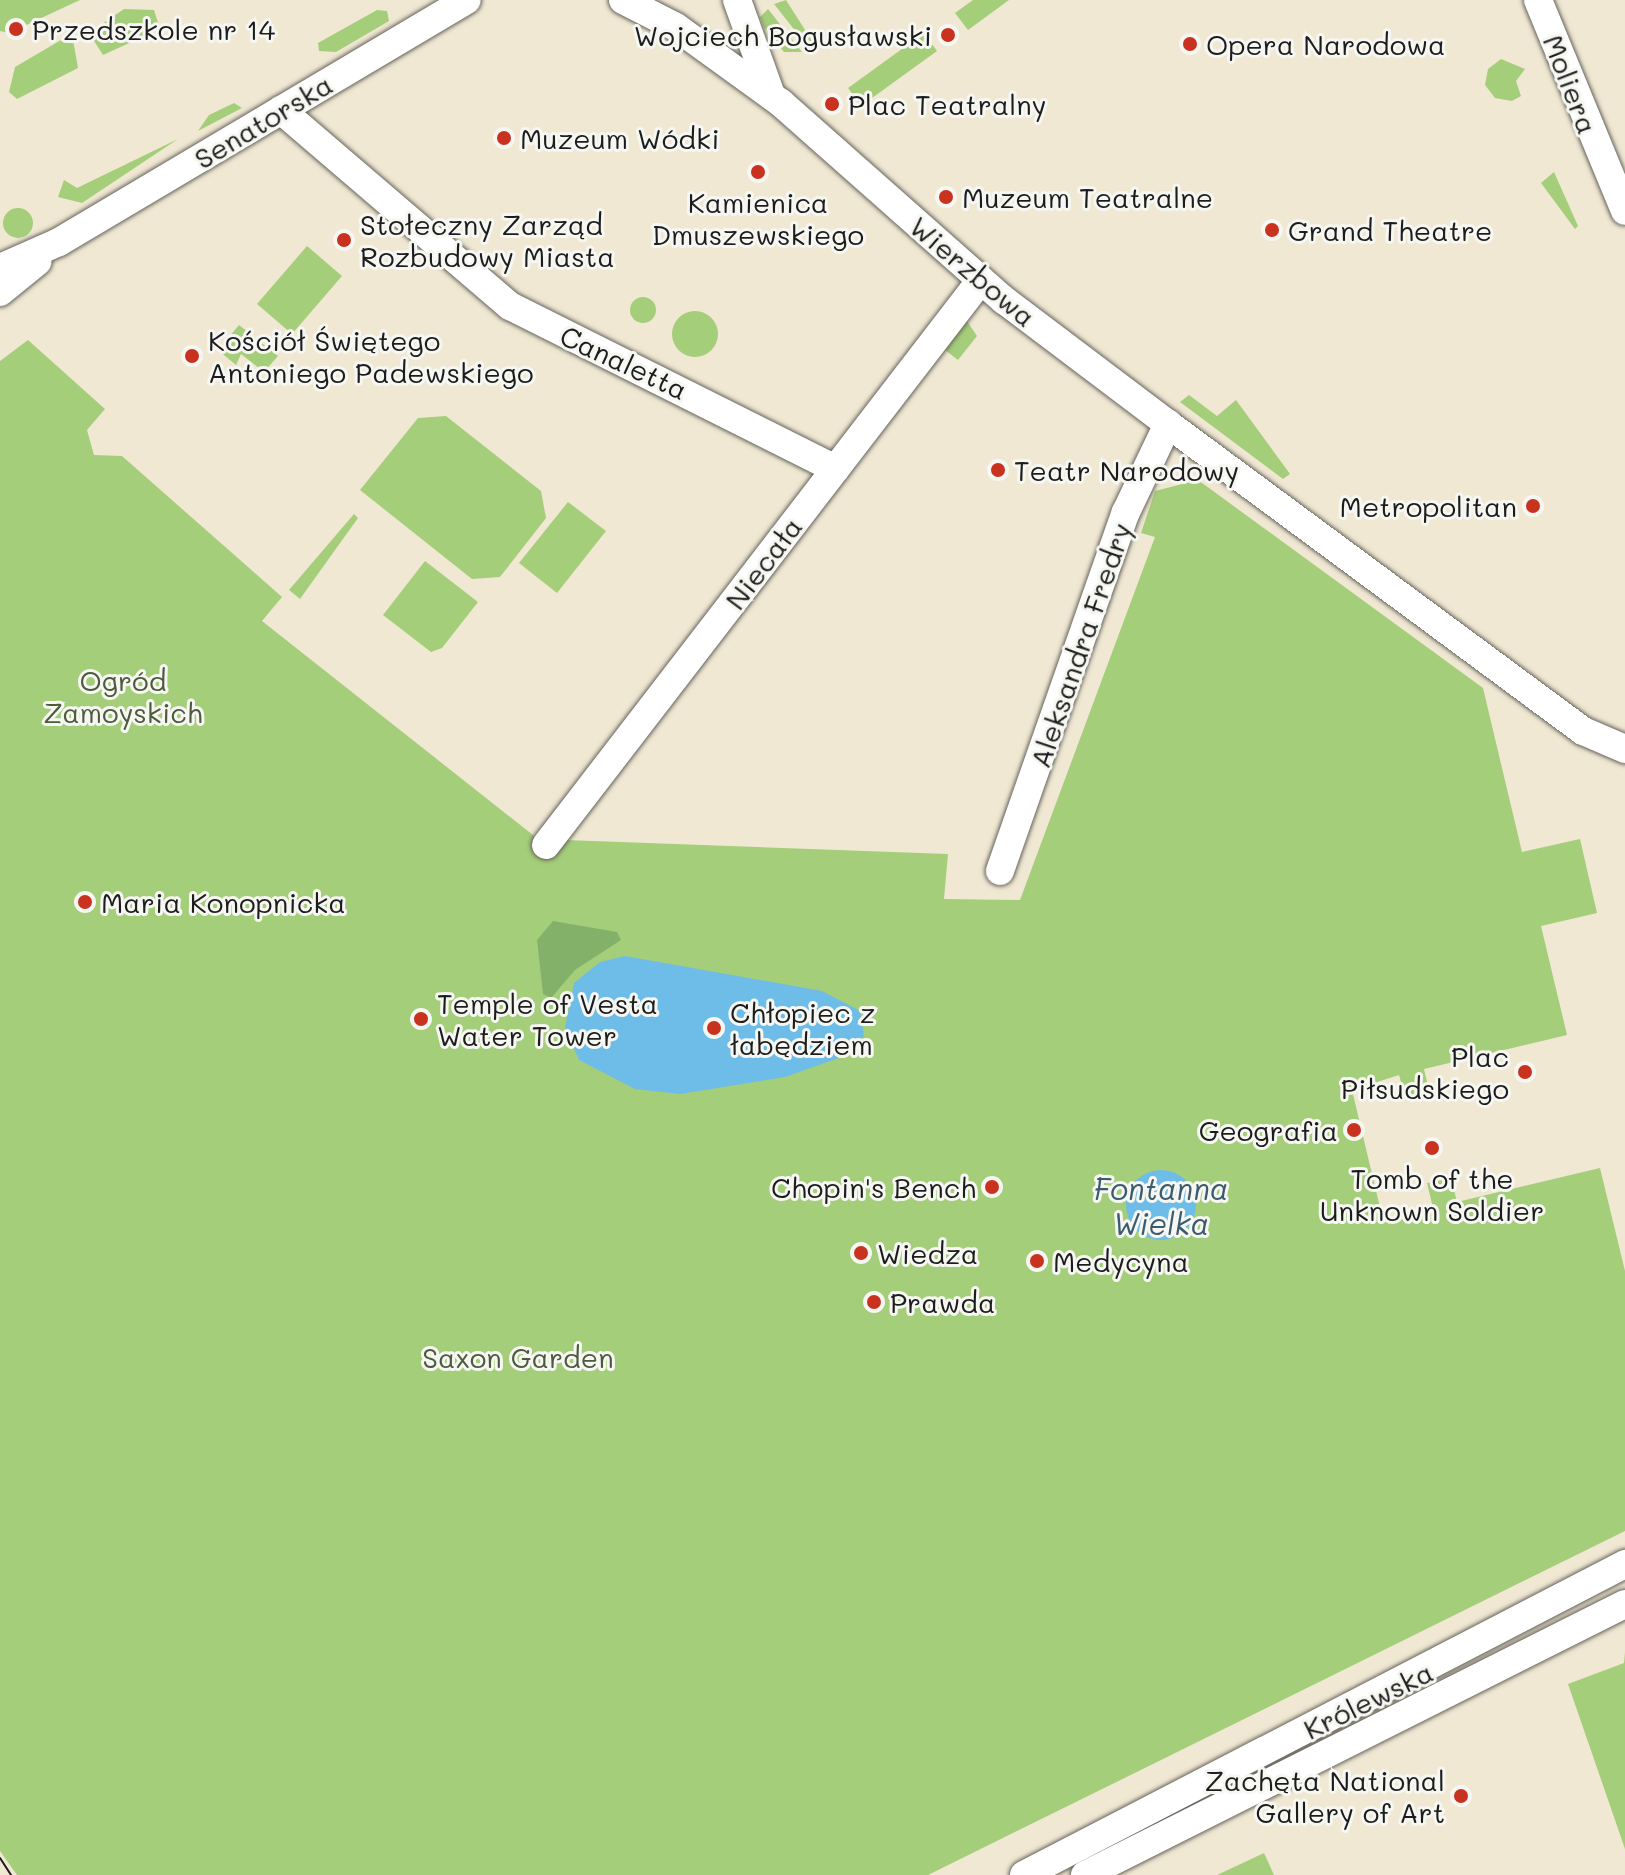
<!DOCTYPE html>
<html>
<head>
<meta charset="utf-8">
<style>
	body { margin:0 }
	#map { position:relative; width:1625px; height:1875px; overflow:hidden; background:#f0e8d3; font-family:Mali,sans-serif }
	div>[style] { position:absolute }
	.green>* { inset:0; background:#a5ce7a }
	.round { border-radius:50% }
	.forest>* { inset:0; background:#84b16a }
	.water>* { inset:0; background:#6dbde8 }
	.roads { filter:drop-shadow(0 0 2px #66635c) drop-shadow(0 0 2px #66635c) }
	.minor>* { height:28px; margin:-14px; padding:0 14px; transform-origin:14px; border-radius:14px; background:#fff }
	.tram>* { height:2px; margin:-1px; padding:0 1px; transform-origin:1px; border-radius:1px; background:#1c1c1c }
	.dots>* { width:22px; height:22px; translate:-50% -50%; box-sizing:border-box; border:4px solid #f6f6f2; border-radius:50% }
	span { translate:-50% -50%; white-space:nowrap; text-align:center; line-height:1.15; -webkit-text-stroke:6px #f6f6f2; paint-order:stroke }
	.poi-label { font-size:28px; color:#1c1c1c }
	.left { translate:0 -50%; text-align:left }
	.right { translate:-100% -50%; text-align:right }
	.street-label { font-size:28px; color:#1c1c1c }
	.park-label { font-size:28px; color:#4c5a3d }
	.water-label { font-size:30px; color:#3c5c6e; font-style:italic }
</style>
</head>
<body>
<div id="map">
	<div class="green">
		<div style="clip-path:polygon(0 0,80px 0,9px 33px,0 31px)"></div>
		<div style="clip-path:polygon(786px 0,814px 44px,808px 47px,774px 4px)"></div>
		<div style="clip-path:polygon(973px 0,1009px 0,968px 30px,955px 13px)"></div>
		<div style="clip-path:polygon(124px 9px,154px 10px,160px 29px,103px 55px,89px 33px)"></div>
		<div style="clip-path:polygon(768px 9px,802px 52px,784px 52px,764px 27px,760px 17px)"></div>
		<div style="clip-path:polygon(377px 10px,387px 11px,389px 21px,336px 52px,319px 51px,318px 43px)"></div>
		<div style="clip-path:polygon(924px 33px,937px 51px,861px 106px,848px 88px)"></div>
		<div style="clip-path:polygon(61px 40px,73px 40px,78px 68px,17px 99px,9px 92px,15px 67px)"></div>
		<div style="clip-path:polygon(1501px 59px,1525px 69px,1516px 81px,1521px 96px,1512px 101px,1495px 98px,1485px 85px,1488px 69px)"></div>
		<div style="clip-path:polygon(234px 103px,242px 108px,198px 131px,209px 115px)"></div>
		<div style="clip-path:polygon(178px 139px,82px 203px,58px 197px,64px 180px,77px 188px)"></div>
		<div style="clip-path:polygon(1554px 172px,1578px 226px,1575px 229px,1541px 183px)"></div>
		<div class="round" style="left:3px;top:208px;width:30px;height:30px"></div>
		<div style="clip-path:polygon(307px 246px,342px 276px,292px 334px,257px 304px)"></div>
		<div class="round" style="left:630px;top:297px;width:26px;height:26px"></div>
		<div class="round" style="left:672px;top:311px;width:46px;height:46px"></div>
		<div style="clip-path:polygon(967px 321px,977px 336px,958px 360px,945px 350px)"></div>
		<div style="clip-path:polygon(239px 325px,278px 356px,264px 372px,241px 354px,236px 365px,218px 350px)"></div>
		<div style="clip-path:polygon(28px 340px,105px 409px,87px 430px,94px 455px,122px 456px,282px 597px,262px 621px,538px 839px,948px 854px,944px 899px,1020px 900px,1155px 537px,1141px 533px,1155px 491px,1198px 480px,1483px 688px,1522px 852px,1580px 839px,1597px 913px,1541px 926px,1567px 1035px,1424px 1069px,1430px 1094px,1406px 1100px,1399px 1075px,1352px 1090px,1383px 1220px,1433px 1208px,1427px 1183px,1451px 1178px,1457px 1202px,1600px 1168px,1625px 1271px,1625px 1531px,928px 1875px,17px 1875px,0 1851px,0 361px)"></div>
		<div style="clip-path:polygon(1189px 395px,1217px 416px,1236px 400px,1290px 474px,1283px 479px,1180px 402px)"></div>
		<div style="clip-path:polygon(446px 416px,541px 491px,546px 518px,500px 577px,472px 579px,360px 490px,418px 418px)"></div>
		<div style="clip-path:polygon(568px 502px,606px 531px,557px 593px,519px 563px)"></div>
		<div style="clip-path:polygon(354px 514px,358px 518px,300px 599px,289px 590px)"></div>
		<div style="clip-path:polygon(425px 561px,478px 602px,442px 648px,431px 652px,383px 615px)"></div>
		<div style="clip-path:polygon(1625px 1652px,1625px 1849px,1568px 1684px,1624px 1663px)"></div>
		<div style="clip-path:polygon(1264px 1853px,1274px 1875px,1217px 1875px)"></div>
	</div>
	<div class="forest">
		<div style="clip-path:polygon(553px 921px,617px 932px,621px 940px,575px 970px,551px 998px,543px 994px,537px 940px)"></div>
	</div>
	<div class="water">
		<div style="clip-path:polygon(625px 956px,822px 991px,860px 1011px,864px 1036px,847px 1055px,785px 1077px,680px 1094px,635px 1089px,579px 1060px,565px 1028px,574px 983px,600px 962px)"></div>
		<div class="round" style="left:1126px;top:1170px;width:70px;height:70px"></div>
	</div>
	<div class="roads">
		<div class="minor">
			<div style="left:623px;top:0;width:59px;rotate:27deg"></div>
			<div style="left:676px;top:27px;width:130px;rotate:35.9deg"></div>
			<div style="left:781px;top:103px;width:298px;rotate:41.5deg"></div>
			<div style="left:1004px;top:300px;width:206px;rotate:37.1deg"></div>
			<div style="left:1168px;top:424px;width:516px;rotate:36.49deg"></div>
			<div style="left:1583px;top:731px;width:46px;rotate:23.2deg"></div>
			<div style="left:737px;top:0;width:101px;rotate:70.3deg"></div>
			<div style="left:1538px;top:0;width:228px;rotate:67.6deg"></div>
			<div style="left:281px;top:110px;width:301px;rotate:40.6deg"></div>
			<div style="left:510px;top:306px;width:364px;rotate:26.6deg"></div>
			<div style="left:0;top:268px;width:64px;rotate:-23.8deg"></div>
			<div style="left:59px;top:242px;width:474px;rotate:-30.7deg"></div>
			<div style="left:0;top:292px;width:48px;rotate:-39deg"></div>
			<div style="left:546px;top:845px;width:713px;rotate:-52.41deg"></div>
			<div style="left:1000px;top:871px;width:380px;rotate:-70.7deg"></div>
			<div style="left:1126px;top:512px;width:98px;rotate:-64.5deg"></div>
			<div style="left:1024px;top:1875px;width:677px;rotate:-27.36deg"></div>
			<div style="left:1085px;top:1875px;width:604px;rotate:-26.65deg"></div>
		</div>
	</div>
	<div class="tram">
		<div style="left:0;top:1858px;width:20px;rotate:57deg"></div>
	</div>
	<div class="dots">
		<div style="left:16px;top:29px;background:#c8321e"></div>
		<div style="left:948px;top:35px;background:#c8321e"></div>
		<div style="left:1190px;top:44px;background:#c8321e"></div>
		<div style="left:832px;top:104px;background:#c8321e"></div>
		<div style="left:504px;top:138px;background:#c8321e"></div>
		<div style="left:758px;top:172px;background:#c8321e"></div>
		<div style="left:946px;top:197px;background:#c8321e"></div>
		<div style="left:1272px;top:230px;background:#c8321e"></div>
		<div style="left:344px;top:240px;background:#c8321e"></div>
		<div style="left:192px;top:356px;background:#c8321e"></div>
		<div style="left:998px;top:470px;background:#c8321e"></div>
		<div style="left:1533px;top:506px;background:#c8321e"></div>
		<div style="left:85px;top:902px;background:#c8321e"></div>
		<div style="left:421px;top:1019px;background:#c8321e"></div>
		<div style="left:714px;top:1028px;background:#c8321e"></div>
		<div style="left:1525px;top:1072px;background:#c8321e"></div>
		<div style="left:1354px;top:1130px;background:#c8321e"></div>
		<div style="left:1432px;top:1148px;background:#c8321e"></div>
		<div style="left:992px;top:1187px;background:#c8321e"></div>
		<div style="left:861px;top:1253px;background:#c8321e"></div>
		<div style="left:1037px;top:1261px;background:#c8321e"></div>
		<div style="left:874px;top:1302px;background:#c8321e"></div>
		<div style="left:1461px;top:1796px;background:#c8321e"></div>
	</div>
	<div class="poi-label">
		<span class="left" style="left:32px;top:29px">Przedszkole nr 14</span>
		<span class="right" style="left:932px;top:35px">Wojciech Bogusławski</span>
		<span class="left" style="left:1206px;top:44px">Opera Narodowa</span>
		<span class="left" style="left:848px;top:104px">Plac Teatralny</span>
		<span class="left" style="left:520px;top:138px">Muzeum Wódki</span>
		<span class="left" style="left:962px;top:197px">Muzeum Teatralne</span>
		<span style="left:758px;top:218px">Kamienica<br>Dmuszewskiego</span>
		<span class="left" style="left:360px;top:240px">Stołeczny Zarząd<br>Rozbudowy Miasta</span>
		<span class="left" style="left:1288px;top:230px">Grand Theatre</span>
		<span class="left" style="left:208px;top:356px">Kościół Świętego<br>Antoniego Padewskiego</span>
		<span class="left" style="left:1014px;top:470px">Teatr Narodowy</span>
		<span class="right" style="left:1517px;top:506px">Metropolitan</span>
		<span class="left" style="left:101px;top:902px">Maria Konopnicka</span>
		<span class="left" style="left:437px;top:1019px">Temple of Vesta<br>Water Tower</span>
		<span class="left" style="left:730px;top:1028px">Chłopiec z<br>łabędziem</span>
		<span class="right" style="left:1509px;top:1072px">Plac<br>Piłsudskiego</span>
		<span class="right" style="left:1338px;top:1130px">Geografia</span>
		<span style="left:1432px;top:1194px">Tomb of the<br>Unknown Soldier</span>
		<span class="right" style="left:976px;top:1187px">Chopin's Bench</span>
		<span class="left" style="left:877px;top:1253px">Wiedza</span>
		<span class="left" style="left:1053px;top:1261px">Medycyna</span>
		<span class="left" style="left:890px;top:1302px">Prawda</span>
		<span class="right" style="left:1445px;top:1796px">Zachęta National<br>Gallery of Art</span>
	</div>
	<div class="street-label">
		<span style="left:1571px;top:84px;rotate:69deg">Moliera</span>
		<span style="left:263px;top:121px;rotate:-31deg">Senatorska</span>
		<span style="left:973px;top:271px;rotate:40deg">Wierzbowa</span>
		<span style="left:624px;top:362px;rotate:25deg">Canaletta</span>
		<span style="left:763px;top:563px;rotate:-53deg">Niecała</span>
		<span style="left:1080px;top:645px;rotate:-71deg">Aleksandra Fredry</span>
		<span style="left:1368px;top:1700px;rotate:-26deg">Królewska</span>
	</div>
	<div class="park-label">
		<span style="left:123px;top:696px">Ogród<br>Zamoyskich</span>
		<span style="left:518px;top:1357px">Saxon Garden</span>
	</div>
	<div class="water-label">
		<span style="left:1161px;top:1205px">Fontanna<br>Wielka</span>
	</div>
</div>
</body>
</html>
